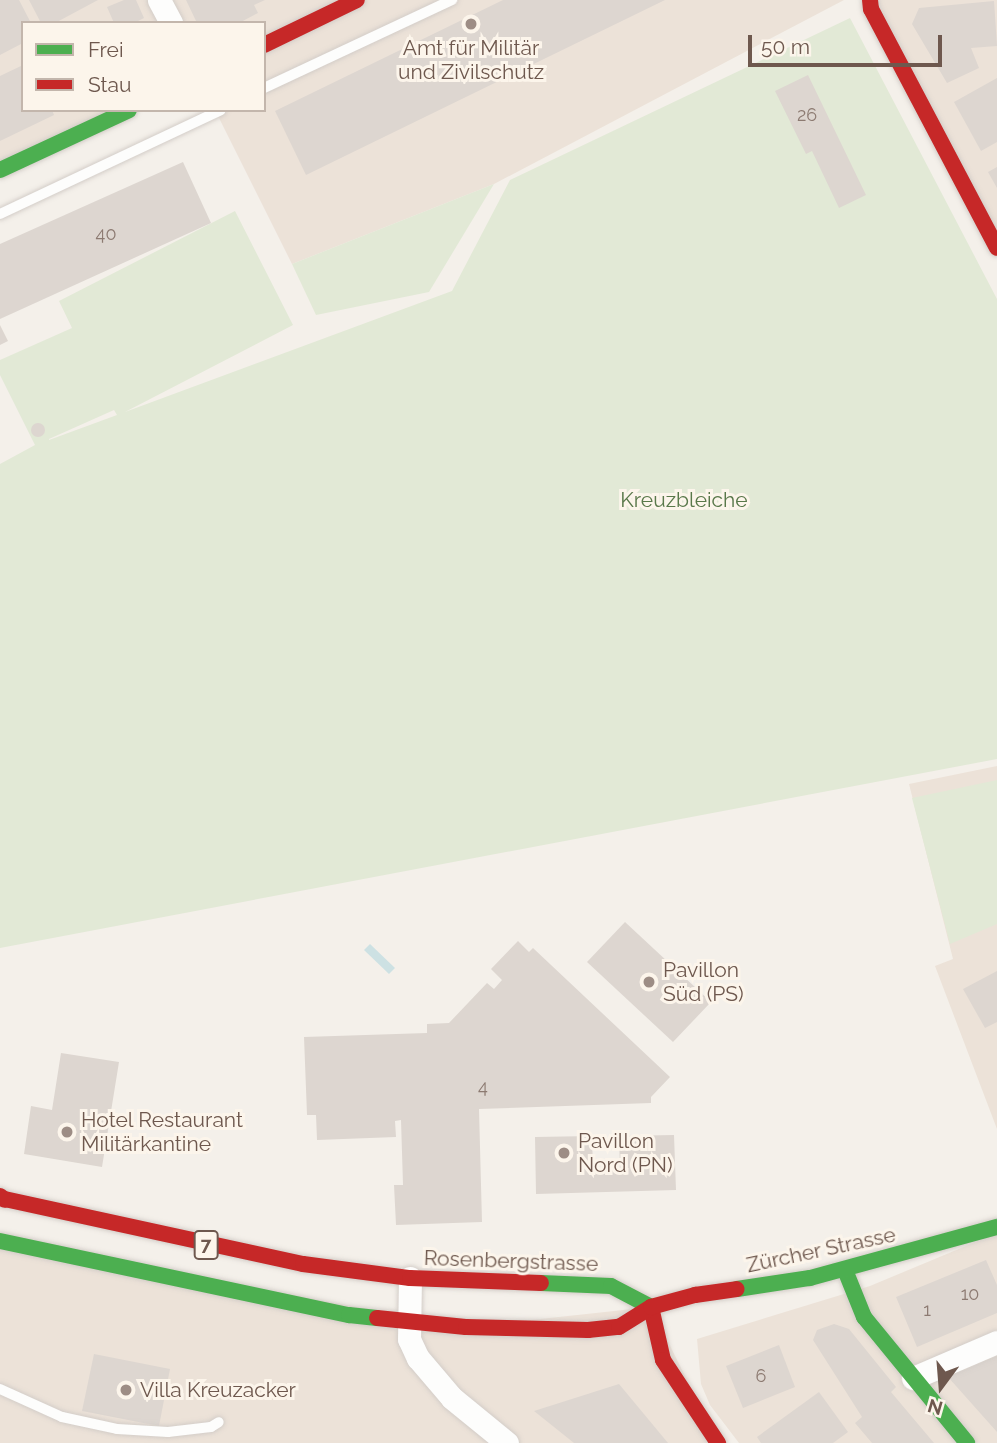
<!DOCTYPE html>
<html>
<head>
<meta charset="utf-8">
<style>
	body { margin:0 }
	#map { position:relative; width:997px; height:1443px; overflow:hidden; background:#f4f0ea; font-family:Raleway,sans-serif }
	div>[style] { position:absolute }
	.residential>* { inset:0; background:#ece2d8 }
	.green>* { inset:0; background:#e2e9d6 }
	.water>* { inset:0; background:#cde1e3 }
	.building>* { inset:0; background:#ddd6d0 }
	.round { border-radius:50% }
	.roads { filter:drop-shadow(0 0 2px #d3cdc8) drop-shadow(0 0 2px #d3cdc8) }
	.lane>* { height:10px; margin:-5px; padding:0 5px; transform-origin:5px; border-radius:5px; background:#fdfdfc }
	.street>* { height:23px; margin:-11.5px; padding:0 11.5px; transform-origin:11.5px; border-radius:11.5px; background:#fdfdfc }
	.fast>* { height:16px; margin:-8px; padding:0 8px; transform-origin:8px; border-radius:8px; background:#4caf50 }
	.jam>* { height:16px; margin:-8px; padding:0 8px; transform-origin:8px; border-radius:8px; background:#c62828 }
	.dots>* { width:19px; height:19px; translate:-50% -50%; box-sizing:border-box; border:4px solid #fcf5eb; border-radius:50% }
	span { translate:-50% -50%; white-space:nowrap; text-align:center; line-height:1.15; -webkit-text-stroke:6px #fcf5eb; paint-order:stroke }
	.number-label { font-size:18px; color:#8c7a71 }
	.number-label span { -webkit-text-stroke-width:0 }
	.shield-label span { padding:2px 5px; background:#fcf5eb; border:2px solid; border-radius:5px; -webkit-text-stroke-width:0 }
	.shield-label { font-size:19px; color:#6e584e; font-weight:700 }
	.poi-label { font-size:21px; color:#6e584e }
	.left { translate:0 -50%; text-align:left }
	.park-label { font-size:21px; color:#59784a }
	.street-label { font-size:21px; color:#6e584e }
	.legend { position:absolute; left:21px; top:21px; width:245px; height:91px; box-sizing:border-box; background:#fcf5eb; border:2px solid #c3b6ac; margin:0; padding:9px 12px; list-style:none; font-size:21px; color:#6e584e }
	.legend li { display:flex; align-items:center; gap:14px; height:35px }
	.legend b { width:35px; border:2px solid #c3b6ac }
	.north { position:absolute; left:906px; top:1352px; width:70px; height:70px; -webkit-text-stroke:5px #fcf5eb; paint-order:stroke; rotate:196deg; font-size:19px; font-weight:700; line-height:28px; text-align:center; color:#6e584e }
	.north::after { content:''; display:block; margin:auto; width:24px; height:32px; background:#6e584e; clip-path:polygon(50% 0,100% 100%,50% 72%,0 100%) }
	.scale { position:absolute; left:748px; top:35px; width:194px; height:32px; box-sizing:border-box; border:4px solid #6e584e; border-top:0; padding-left:9px; font-size:21px; line-height:24px; white-space:nowrap; color:#6e584e; -webkit-text-stroke:5px #fcf5eb; paint-order:stroke }
</style>
</head>
<body>
<div id="map">
	<div class="residential">
		<div style="clip-path:polygon(0 0,844px 0,494px 184px,292px 264px,215px 110px,264px 110px,264px 23px,23px 23px,23px 110px,129px 110px,0 170px)"></div>
		<div style="clip-path:polygon(875px 0,997px 0,997px 237px)"></div>
		<div style="clip-path:polygon(997px 766px,997px 1129px,935px 966px,953px 959px,909px 784px)"></div>
		<div style="clip-path:polygon(997px 1233px,997px 1443px,739px 1443px,710px 1405px,701px 1384px,697px 1339px,870px 1286px)"></div>
		<div style="clip-path:polygon(0 1241px,466px 1327px,651px 1307px,718px 1443px,0 1443px)"></div>
	</div>
	<div class="green">
		<div style="clip-path:polygon(evenodd,850px 18px,997px 299px,997px 759px,0 948px,0 464px,35px 445px,0 375px,0 360px,72px 328px,59px 301px,235px 211px,293px 325px,125px 412px,452px 291px,510px 180px,850px 18px,114px 410px,117px 415px,49px 440px,49px 439px,114px 410px)"></div>
		<div style="clip-path:polygon(494px 184px,429px 292px,316px 315px,292px 264px)"></div>
		<div style="clip-path:polygon(997px 780px,997px 924px,950px 944px,912px 798px)"></div>
	</div>
	<div class="water">
		<div style="clip-path:polygon(370px 944px,395px 968px,389px 974px,364px 950px)"></div>
	</div>
	<div class="building">
		<div style="clip-path:polygon(0 0,19px 0,31px 23px,23px 23px,23px 43px,0 55px)"></div>
		<div style="clip-path:polygon(29px 0,98px 0,55px 23px,41px 23px)"></div>
		<div style="clip-path:polygon(124px 0,136px 0,144px 18px,134px 23px,114px 23px,107px 7px)"></div>
		<div style="clip-path:polygon(186px 0,265px 0,254px 5px,258px 13px,239px 23px,197px 23px)"></div>
		<div style="clip-path:polygon(503px 0,665px 0,306px 175px,275px 111px)"></div>
		<div style="clip-path:polygon(994px 1px,997px 46px,971px 48px,979px 68px,947px 83px,912px 24px,919px 8px)"></div>
		<div style="clip-path:polygon(23px 65px,23px 110px,52px 110px,54px 115px,0 141px,0 76px)"></div>
		<div style="clip-path:polygon(808px 75px,866px 195px,839px 208px,812px 151px,806px 154px,775px 91px)"></div>
		<div style="clip-path:polygon(997px 78px,997px 142px,981px 151px,954px 102px)"></div>
		<div style="clip-path:polygon(183px 162px,211px 223px,0 319px,0 244px)"></div>
		<div style="clip-path:polygon(997px 167px,997px 188px,988px 172px)"></div>
		<div style="clip-path:polygon(0 325px,8px 341px,0 345px)"></div>
		<div class="round" style="left:31px;top:423px;width:14px;height:14px"></div>
		<div style="clip-path:polygon(625px 922px,711px 1002px,673px 1042px,587px 962px)"></div>
		<div style="clip-path:polygon(518px 941px,529px 952px,533px 948px,670px 1077px,651px 1097px,651px 1103px,479px 1109px,482px 1222px,396px 1225px,394px 1185px,403px 1185px,401px 1120px,395px 1121px,396px 1137px,317px 1140px,316px 1115px,307px 1115px,304px 1037px,427px 1033px,427px 1024px,449px 1023px,487px 983px,494px 989px,502px 980px,491px 969px)"></div>
		<div style="clip-path:polygon(997px 971px,997px 1022px,985px 1028px,963px 989px)"></div>
		<div style="clip-path:polygon(61px 1053px,119px 1062px,102px 1167px,24px 1154px,31px 1106px,52px 1110px)"></div>
		<div style="clip-path:polygon(674px 1135px,676px 1190px,536px 1194px,535px 1137px,592px 1136px,593px 1170px,620px 1169px,619px 1136px)"></div>
		<div style="clip-path:polygon(986px 1260px,997px 1285px,997px 1313px,917px 1347px,896px 1297px)"></div>
		<div style="clip-path:polygon(834px 1324px,849px 1329px,896px 1387px,891px 1392px,934px 1443px,872px 1443px,855px 1423px,862px 1417px,813px 1340px,817px 1330px)"></div>
		<div style="clip-path:polygon(779px 1345px,795px 1387px,743px 1408px,726px 1366px)"></div>
		<div style="clip-path:polygon(94px 1354px,170px 1369px,159px 1426px,82px 1411px)"></div>
		<div style="clip-path:polygon(997px 1356px,997px 1432px,948px 1377px)"></div>
		<div style="clip-path:polygon(619px 1384px,668px 1443px,574px 1443px,534px 1411px)"></div>
		<div style="clip-path:polygon(819px 1392px,848px 1432px,833px 1443px,761px 1443px,757px 1437px)"></div>
	</div>
	<div class="roads">
		<div class="lane">
			<div style="left:264px;top:88px;width:208px;rotate:-25.1deg"></div>
			<div style="left:0;top:214px;width:244px;rotate:-25.2deg"></div>
			<div style="left:0;top:1389px;width:68px;rotate:24.3deg"></div>
			<div style="left:62px;top:1417px;width:56px;rotate:12.3deg"></div>
			<div style="left:117px;top:1429px;width:51px;rotate:3.4deg"></div>
			<div style="left:168px;top:1432px;width:43px;rotate:-6.6deg"></div>
			<div style="left:211px;top:1427px;width:9px;rotate:-32deg"></div>
		</div>
		<div class="street">
			<div style="left:159px;top:0;width:26px;rotate:62deg"></div>
			<div style="left:410px;top:1278px;width:61px;rotate:90.9deg"></div>
			<div style="left:409px;top:1339px;width:21px;rotate:65deg"></div>
			<div style="left:418px;top:1358px;width:52px;rotate:49.6deg"></div>
			<div style="left:452px;top:1398px;width:71px;rotate:39.3deg"></div>
			<div style="left:913px;top:1378px;width:91px;rotate:-23.2deg"></div>
		</div>
		<div class="fast">
			<div style="left:0;top:170px;width:142px;rotate:-24.9deg"></div>
			<div style="left:0;top:1241px;width:357px;rotate:12deg"></div>
			<div style="left:349px;top:1315px;width:28px;rotate:6deg"></div>
			<div style="left:845px;top:1270px;width:51px;rotate:68deg"></div>
			<div style="left:864px;top:1317px;width:163px;rotate:50.7deg"></div>
			<div style="left:541px;top:1283px;width:70px;rotate:2.5deg"></div>
			<div style="left:611px;top:1286px;width:45px;rotate:27.7deg"></div>
			<div style="left:737px;top:1289px;width:74px;rotate:-8.6deg"></div>
			<div style="left:810px;top:1278px;width:194px;rotate:-15.3deg"></div>
		</div>
		<div class="jam">
			<div style="left:870px;top:0;width:9px;rotate:84deg"></div>
			<div style="left:871px;top:9px;width:270px;rotate:62.2deg"></div>
			<div style="left:264px;top:45px;width:103px;rotate:-25.8deg"></div>
			<div style="left:0;top:1196px;width:6px;rotate:39deg"></div>
			<div style="left:0;top:1198px;width:310px;rotate:12.3deg"></div>
			<div style="left:303px;top:1264px;width:108px;rotate:7.5deg"></div>
			<div style="left:410px;top:1278px;width:131px;rotate:2.2deg"></div>
			<div style="left:651px;top:1307px;width:54px;rotate:77.2deg"></div>
			<div style="left:663px;top:1360px;width:100px;rotate:56.5deg"></div>
			<div style="left:377px;top:1318px;width:89px;rotate:5.8deg"></div>
			<div style="left:466px;top:1327px;width:122px;rotate:1.4deg"></div>
			<div style="left:588px;top:1330px;width:31px;rotate:-6deg"></div>
			<div style="left:619px;top:1327px;width:38px;rotate:-32deg"></div>
			<div style="left:651px;top:1307px;width:46px;rotate:-15.3deg"></div>
			<div style="left:695px;top:1295px;width:42px;rotate:-8.1deg"></div>
		</div>
	</div>
	<div class="dots">
		<div style="left:471px;top:24px;background:#9d8d85"></div>
		<div style="left:649px;top:982px;background:#9d8d85"></div>
		<div style="left:67px;top:1132px;background:#9d8d85"></div>
		<div style="left:564px;top:1153px;background:#9d8d85"></div>
		<div style="left:126px;top:1390px;background:#9d8d85"></div>
	</div>
	<div class="number-label">
		<span style="left:807px;top:115px">26</span>
		<span style="left:106px;top:234px">40</span>
		<span style="left:483px;top:1087px">4</span>
		<span style="left:970px;top:1294px">10</span>
		<span style="left:927px;top:1310px">1</span>
		<span style="left:761px;top:1376px">6</span>
	</div>
	<div class="shield-label">
		<span style="left:206px;top:1245px">7</span>
	</div>
	<div class="poi-label">
		<span style="left:471px;top:60px">Amt für Militär<br>und Zivilschutz</span>
		<span class="left" style="left:663px;top:982px">Pavillon<br>Süd (PS)</span>
		<span class="left" style="left:81px;top:1132px">Hotel Restaurant<br>Militärkantine</span>
		<span class="left" style="left:578px;top:1153px">Pavillon<br>Nord (PN)</span>
		<span class="left" style="left:140px;top:1390px">Villa Kreuzacker</span>
	</div>
	<div class="park-label">
		<span style="left:684px;top:500px">Kreuzbleiche</span>
	</div>
	<div class="street-label">
		<span style="left:821px;top:1250px;rotate:-12deg">Zürcher Strasse</span>
		<span style="left:511px;top:1261px;rotate:2deg">Rosenbergstrasse</span>
	</div>
	<ul class="legend">
	<li><b style="height:9px;background:#4caf50"></b>Frei</li>
	<li><b style="height:9px;background:#c62828"></b>Stau</li>
	</ul>
	<div class="north">N</div>
	<div class="scale">50 m</div>
</div>
</body>
</html>
